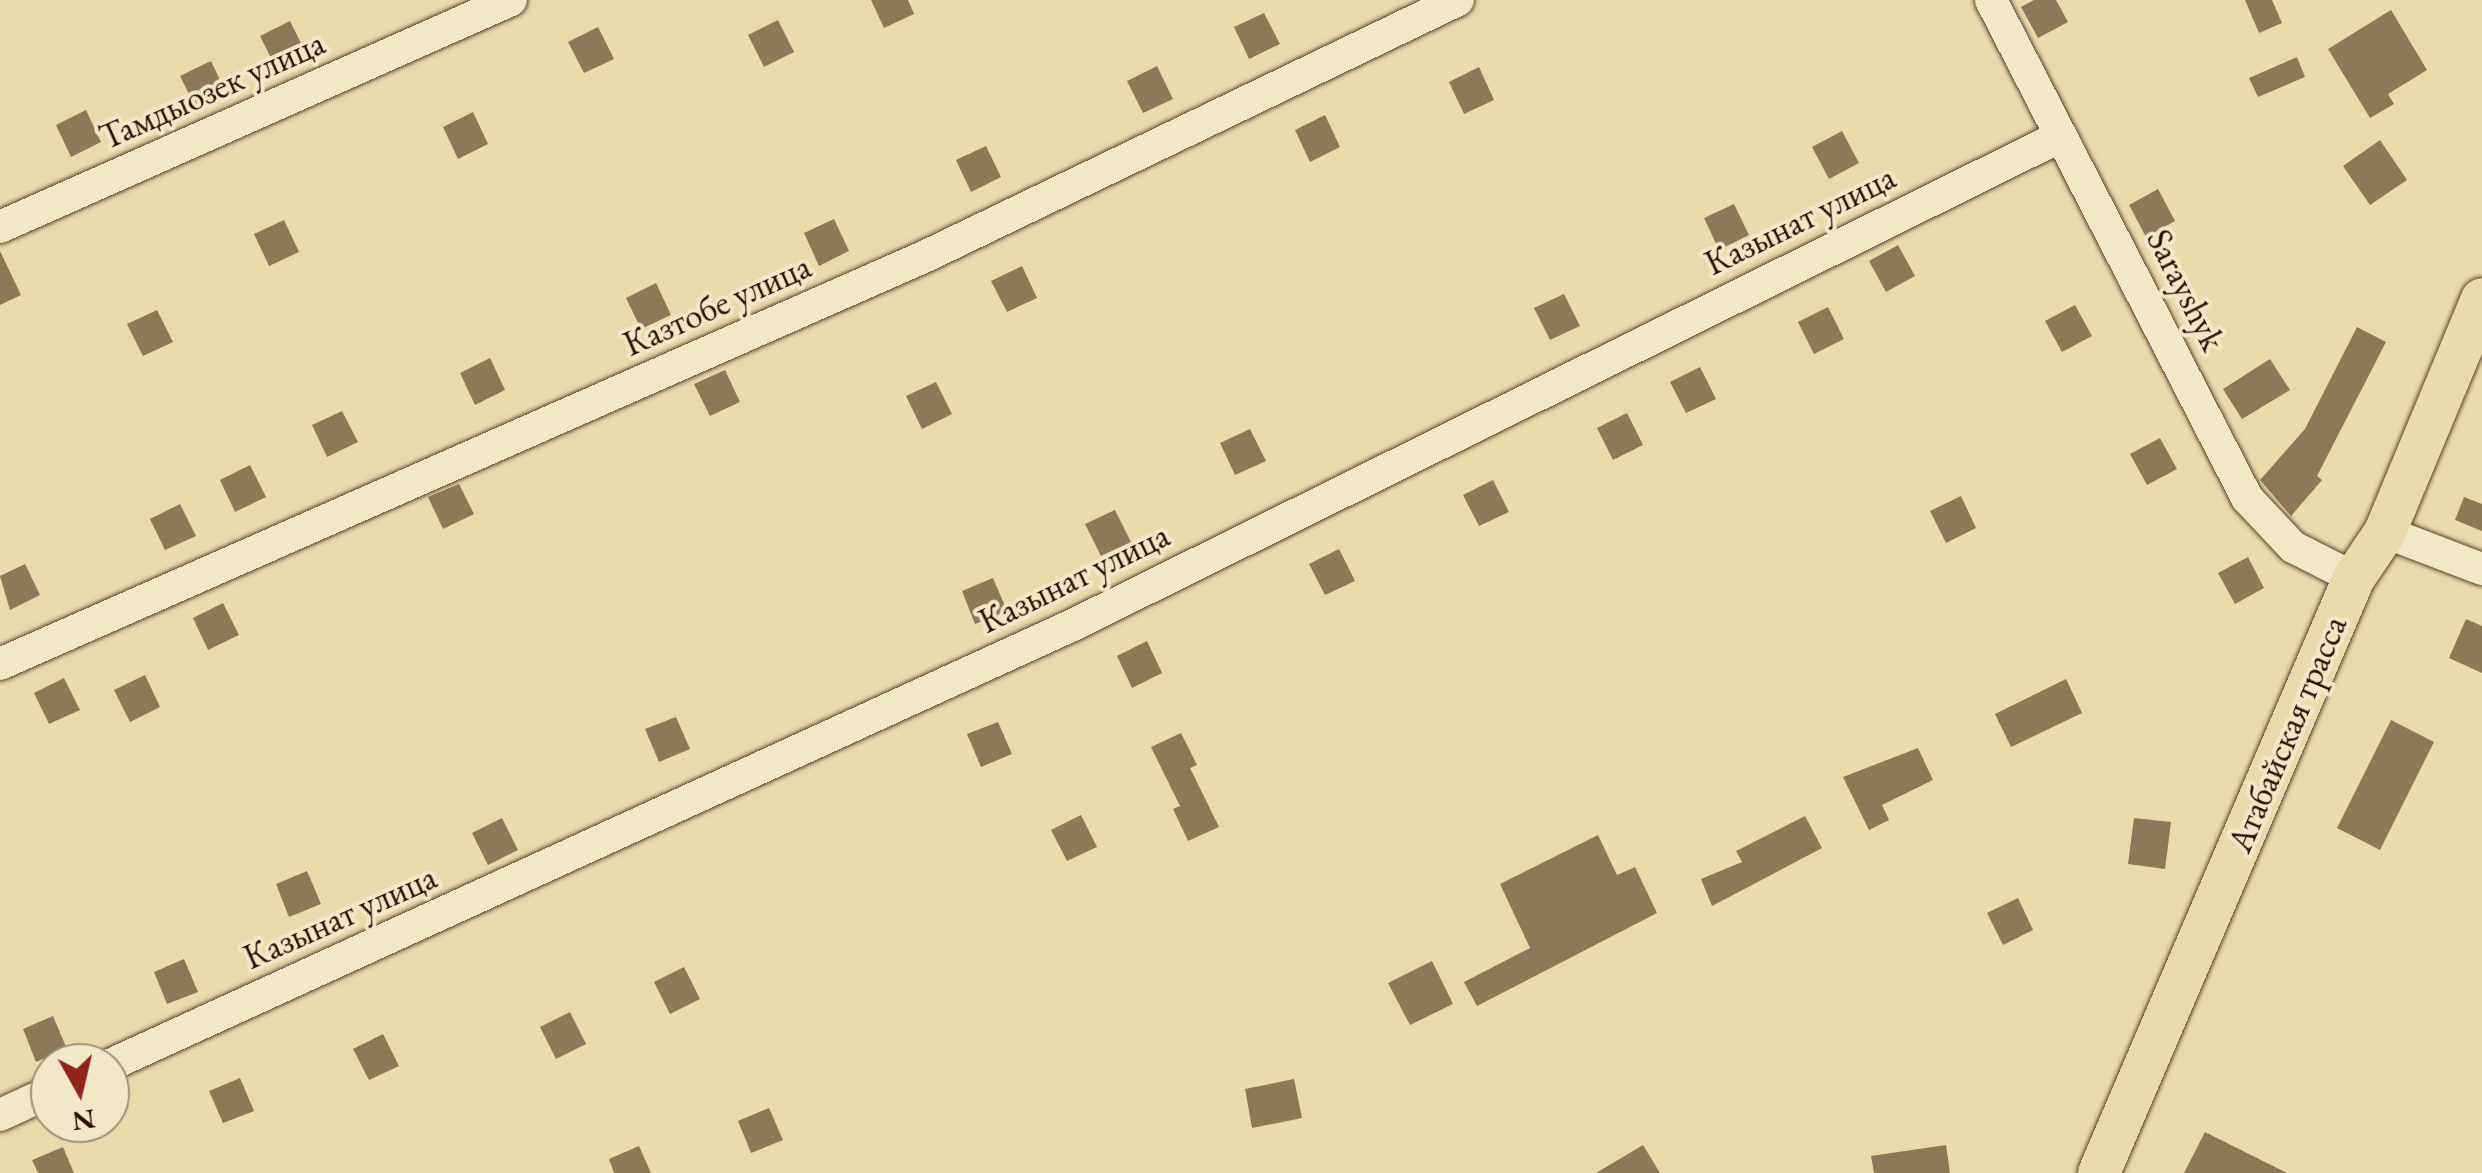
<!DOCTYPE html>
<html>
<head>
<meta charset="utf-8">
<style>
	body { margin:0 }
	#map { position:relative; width:2482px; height:1173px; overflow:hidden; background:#e9dbaa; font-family:"EB Garamond",serif }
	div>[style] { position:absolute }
	.building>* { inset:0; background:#8d795a }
	.roads { filter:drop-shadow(0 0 2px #59412e) drop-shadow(0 0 2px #59412e) }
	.minor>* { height:32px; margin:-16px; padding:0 16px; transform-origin:16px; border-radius:16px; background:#f1e8c8 }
	.major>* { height:42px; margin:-21px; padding:0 21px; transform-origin:21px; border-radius:21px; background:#e9dbaa }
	span { translate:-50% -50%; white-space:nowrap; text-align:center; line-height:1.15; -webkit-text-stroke:8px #f1e8c8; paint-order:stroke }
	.street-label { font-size:35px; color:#290e04 }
	.north { position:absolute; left:30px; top:1043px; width:100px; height:100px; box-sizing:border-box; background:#f1e8c8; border:2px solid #a1917a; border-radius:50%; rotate:172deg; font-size:28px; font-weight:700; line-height:40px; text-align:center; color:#290e04 }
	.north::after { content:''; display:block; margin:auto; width:35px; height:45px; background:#8f2418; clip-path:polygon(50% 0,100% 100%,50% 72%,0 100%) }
</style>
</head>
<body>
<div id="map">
	<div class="building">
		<div style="clip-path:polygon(871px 0,908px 0,914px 14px,884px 28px)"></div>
		<div style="clip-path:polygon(2034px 0,2056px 0,2068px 22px,2038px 38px,2021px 7px)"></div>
		<div style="clip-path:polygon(2245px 0,2272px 0,2282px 23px,2259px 33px)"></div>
		<div style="clip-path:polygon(2391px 10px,2427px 70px,2388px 94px,2394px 104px,2370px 118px,2328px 49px)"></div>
		<div style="clip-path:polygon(1264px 13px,1280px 44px,1249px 59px,1234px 27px)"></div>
		<div style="clip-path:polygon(778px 20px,794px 52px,764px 67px,748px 35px)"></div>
		<div style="clip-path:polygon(290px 21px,306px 53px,276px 68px,260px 36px)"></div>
		<div style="clip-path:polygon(598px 27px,614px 59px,584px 73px,568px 42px)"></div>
		<div style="clip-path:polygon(2297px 57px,2305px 77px,2258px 97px,2249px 78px)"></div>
		<div style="clip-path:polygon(211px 61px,226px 93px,196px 108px,180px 76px)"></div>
		<div style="clip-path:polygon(1157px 66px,1173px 99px,1143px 113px,1127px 81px)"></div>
		<div style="clip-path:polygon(1479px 67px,1494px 100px,1464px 114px,1449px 82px)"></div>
		<div style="clip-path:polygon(86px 110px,101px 142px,71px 157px,56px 125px)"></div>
		<div style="clip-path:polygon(473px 112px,488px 144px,458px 159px,443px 127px)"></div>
		<div style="clip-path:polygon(1325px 115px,1340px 147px,1310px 162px,1295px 130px)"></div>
		<div style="clip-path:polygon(1842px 131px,1859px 163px,1829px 179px,1812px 147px)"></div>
		<div style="clip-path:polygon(2380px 140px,2407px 180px,2370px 205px,2343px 166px)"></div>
		<div style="clip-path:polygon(986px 146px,1001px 177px,971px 192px,956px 160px)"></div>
		<div style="clip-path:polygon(2158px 189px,2175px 221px,2146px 237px,2129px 205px)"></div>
		<div style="clip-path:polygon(1734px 204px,1749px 235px,1719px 250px,1704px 218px)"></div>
		<div style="clip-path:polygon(834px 219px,849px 251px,819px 266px,804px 233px)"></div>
		<div style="clip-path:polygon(284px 220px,299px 252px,269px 266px,254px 234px)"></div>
		<div style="clip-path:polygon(1898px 245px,1915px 276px,1886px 292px,1869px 261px)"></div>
		<div style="clip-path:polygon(0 251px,21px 295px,0 305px)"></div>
		<div style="clip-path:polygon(1022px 266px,1037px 298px,1007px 312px,991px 281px)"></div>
		<div style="clip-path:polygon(656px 283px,671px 315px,641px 329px,626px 298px)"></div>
		<div style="clip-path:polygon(1564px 294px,1580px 326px,1550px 340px,1534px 308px)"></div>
		<div style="clip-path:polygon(2075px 305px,2092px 336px,2062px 352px,2045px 321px)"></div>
		<div style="clip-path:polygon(1828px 307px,1844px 339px,1814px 354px,1798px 322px)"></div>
		<div style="clip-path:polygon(157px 310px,173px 342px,143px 356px,127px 324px)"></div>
		<div style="clip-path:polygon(2357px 327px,2386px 342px,2317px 476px,2322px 480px,2291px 516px,2260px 480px,2305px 429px)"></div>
		<div style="clip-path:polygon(490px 358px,505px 390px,475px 405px,460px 373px)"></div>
		<div style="clip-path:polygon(2270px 359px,2290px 390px,2242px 419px,2223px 389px)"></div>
		<div style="clip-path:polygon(1700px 367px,1716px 399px,1686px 413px,1670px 382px)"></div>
		<div style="clip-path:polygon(725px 370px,740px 402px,710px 416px,694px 384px)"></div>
		<div style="clip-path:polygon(936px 382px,952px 414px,922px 429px,906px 396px)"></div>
		<div style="clip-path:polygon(342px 411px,358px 442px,327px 457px,312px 425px)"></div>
		<div style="clip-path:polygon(1627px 413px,1643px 445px,1613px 460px,1597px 428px)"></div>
		<div style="clip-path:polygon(1250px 429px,1266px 461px,1235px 475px,1220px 443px)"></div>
		<div style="clip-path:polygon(2160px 438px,2177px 469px,2147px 485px,2130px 454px)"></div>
		<div style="clip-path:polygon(250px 465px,266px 497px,235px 512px,220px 480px)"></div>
		<div style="clip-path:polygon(1493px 480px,1509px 512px,1479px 526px,1463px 495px)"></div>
		<div style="clip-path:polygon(459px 484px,474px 514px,443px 529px,428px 497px)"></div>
		<div style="clip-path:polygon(1961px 496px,1976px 528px,1946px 543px,1930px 511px)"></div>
		<div style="clip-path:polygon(2464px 497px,2482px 504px,2482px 531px,2455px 520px)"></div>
		<div style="clip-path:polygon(180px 504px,196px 536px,165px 550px,150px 519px)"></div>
		<div style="clip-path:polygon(1115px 510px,1131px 542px,1101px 556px,1085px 524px)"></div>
		<div style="clip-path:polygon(1339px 549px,1355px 581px,1325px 595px,1309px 564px)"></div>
		<div style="clip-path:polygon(2248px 557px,2264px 588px,2235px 604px,2218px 573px)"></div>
		<div style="clip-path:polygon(25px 564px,40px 595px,10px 610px,0 576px)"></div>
		<div style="clip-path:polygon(993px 578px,1007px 611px,975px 624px,962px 591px)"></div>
		<div style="clip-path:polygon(223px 603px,239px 635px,208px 650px,193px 618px)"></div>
		<div style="clip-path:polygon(2466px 619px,2482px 626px,2482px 673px,2449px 658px)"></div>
		<div style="clip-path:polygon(1147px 641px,1162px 673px,1132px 688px,1117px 656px)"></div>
		<div style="clip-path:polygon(145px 675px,160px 707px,130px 722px,114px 690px)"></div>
		<div style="clip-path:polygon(64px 678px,80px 710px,49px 724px,34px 693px)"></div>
		<div style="clip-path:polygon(2066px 679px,2082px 713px,2011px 747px,1995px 714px)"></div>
		<div style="clip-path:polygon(676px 717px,690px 749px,659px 762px,645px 729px)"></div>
		<div style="clip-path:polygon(2391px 720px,2434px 742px,2380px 850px,2337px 828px)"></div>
		<div style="clip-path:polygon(998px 722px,1012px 754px,981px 767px,967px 734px)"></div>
		<div style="clip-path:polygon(1181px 733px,1197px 765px,1190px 768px,1219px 827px,1188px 841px,1173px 809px,1180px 806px,1151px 747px)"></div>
		<div style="clip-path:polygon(1918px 748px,1933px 780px,1882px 805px,1889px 820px,1869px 830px,1843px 777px)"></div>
		<div style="clip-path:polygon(1081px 815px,1097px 847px,1067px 861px,1051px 830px)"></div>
		<div style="clip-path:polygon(1805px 816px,1822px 848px,1712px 906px,1701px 879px,1742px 862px,1736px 851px)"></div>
		<div style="clip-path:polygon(502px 818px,518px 850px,488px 865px,472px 833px)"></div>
		<div style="clip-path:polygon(2134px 818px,2171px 822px,2165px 869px,2128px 864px)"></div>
		<div style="clip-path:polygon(1598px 835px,1617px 875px,1635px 867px,1657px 913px,1477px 1006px,1464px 982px,1530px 948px,1500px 884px)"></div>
		<div style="clip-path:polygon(307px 871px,321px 904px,289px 917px,276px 884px)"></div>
		<div style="clip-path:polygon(2018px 898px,2033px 930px,2003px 945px,1987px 913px)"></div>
		<div style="clip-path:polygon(184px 959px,198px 992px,167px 1004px,154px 972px)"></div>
		<div style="clip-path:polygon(1432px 961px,1453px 1004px,1410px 1025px,1388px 983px)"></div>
		<div style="clip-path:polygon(684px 967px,700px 999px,670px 1014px,654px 982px)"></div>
		<div style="clip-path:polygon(570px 1012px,586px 1044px,556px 1059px,540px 1027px)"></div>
		<div style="clip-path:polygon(53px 1016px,67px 1049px,36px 1062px,23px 1029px)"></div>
		<div style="clip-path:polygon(383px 1034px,399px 1066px,369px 1080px,353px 1049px)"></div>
		<div style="clip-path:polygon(240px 1078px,254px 1111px,223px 1123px,209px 1091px)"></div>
		<div style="clip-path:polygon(1294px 1079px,1302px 1118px,1252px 1128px,1245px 1089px)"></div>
		<div style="clip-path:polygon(769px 1108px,783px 1140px,751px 1153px,738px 1121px)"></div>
		<div style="clip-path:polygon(2205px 1132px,2287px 1173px,2184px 1173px)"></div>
		<div style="clip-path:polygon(1643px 1145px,1660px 1173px,1596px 1173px)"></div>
		<div style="clip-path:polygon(1946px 1145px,1950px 1173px,1874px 1173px,1871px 1156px)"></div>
		<div style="clip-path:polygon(639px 1146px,651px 1173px,614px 1173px,609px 1159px)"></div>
		<div style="clip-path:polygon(63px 1147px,74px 1173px,38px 1173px,32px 1160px)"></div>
	</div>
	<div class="roads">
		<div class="minor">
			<div style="left:1991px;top:0;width:560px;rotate:62.79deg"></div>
			<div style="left:2247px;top:498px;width:67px;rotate:46.8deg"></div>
			<div style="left:2293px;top:547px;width:68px;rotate:26.9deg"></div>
			<div style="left:0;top:227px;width:559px;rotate:-23.95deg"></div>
			<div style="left:2385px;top:532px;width:104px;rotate:20.9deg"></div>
			<div style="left:0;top:664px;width:1014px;rotate:-23.78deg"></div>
			<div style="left:928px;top:255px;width:588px;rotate:-25.69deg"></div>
			<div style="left:110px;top:1065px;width:1059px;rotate:-24.56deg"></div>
			<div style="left:1073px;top:625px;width:1102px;rotate:-26.33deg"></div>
			<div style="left:0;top:1115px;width:55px;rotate:-24.7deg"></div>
		</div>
		<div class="major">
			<div style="left:2099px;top:1173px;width:647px;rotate:-66.8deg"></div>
			<div style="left:2354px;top:578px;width:55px;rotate:-56deg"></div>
			<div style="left:2385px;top:532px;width:252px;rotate:-67.4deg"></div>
		</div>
	</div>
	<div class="street-label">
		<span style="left:212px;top:90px;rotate:-24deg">Тамдыозек улица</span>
		<span style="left:1800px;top:220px;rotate:-26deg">Казынат улица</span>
		<span style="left:2186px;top:290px;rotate:63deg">Sarayshyk</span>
		<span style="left:717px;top:305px;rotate:-24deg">Казтобе улица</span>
		<span style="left:1074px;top:578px;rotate:-26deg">Казынат улица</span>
		<span style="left:2287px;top:734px;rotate:-67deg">Атабайская трасса</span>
		<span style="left:340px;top:917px;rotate:-24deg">Казынат улица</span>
	</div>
	<div class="north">N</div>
</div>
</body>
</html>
